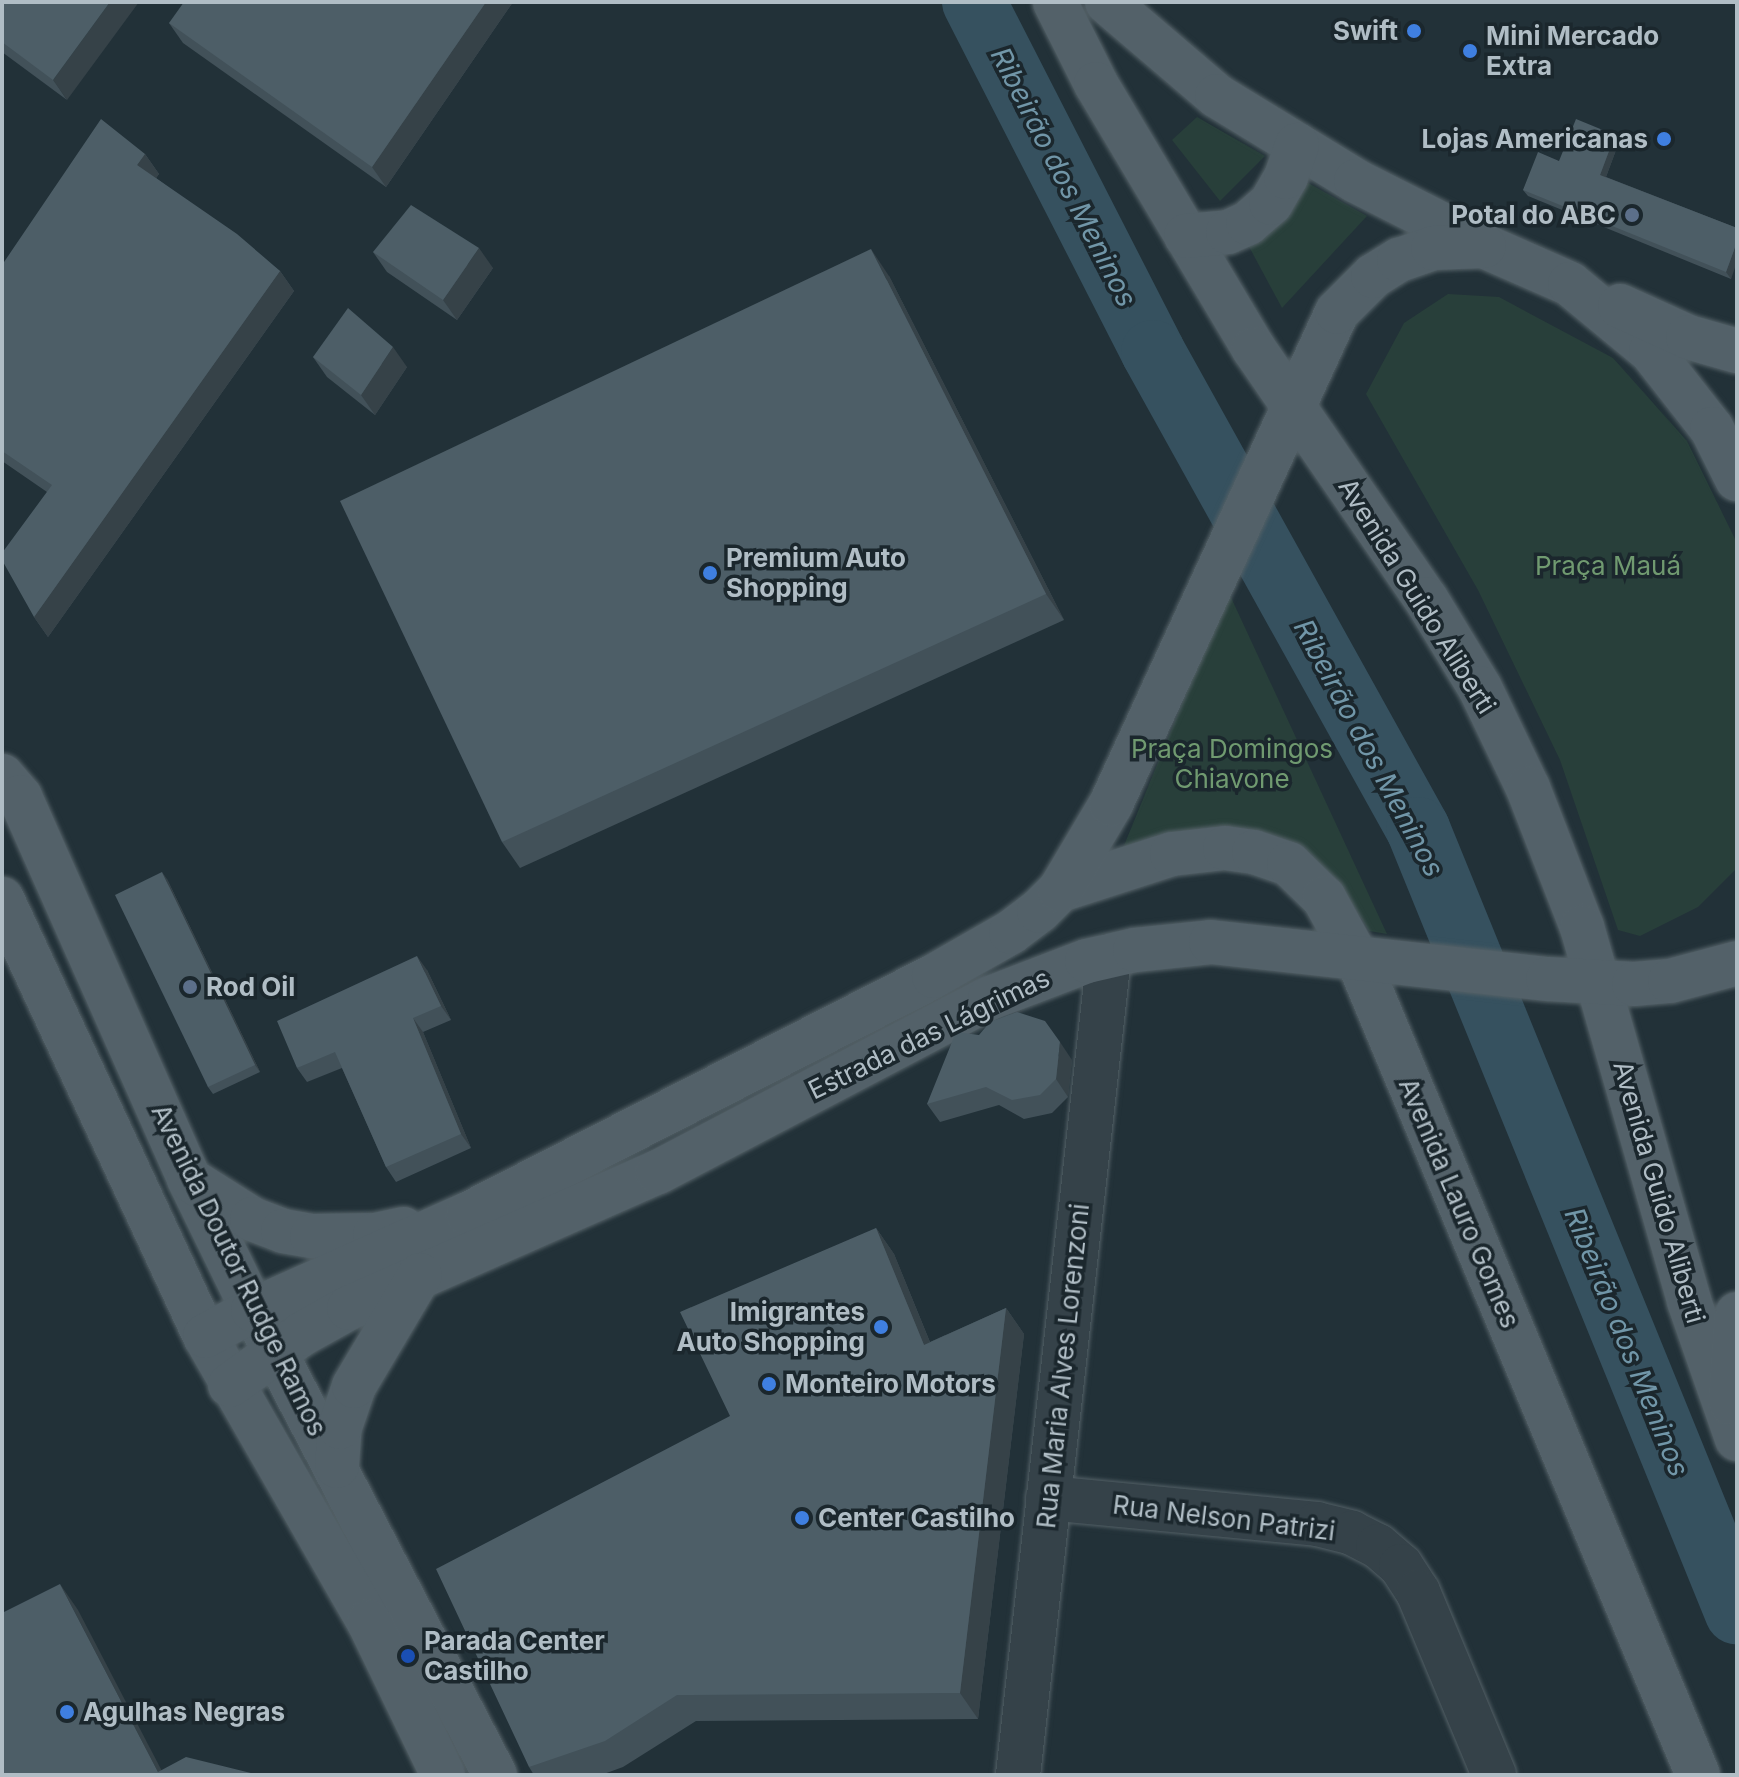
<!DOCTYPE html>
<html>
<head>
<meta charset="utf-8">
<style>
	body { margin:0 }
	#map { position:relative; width:1739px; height:1777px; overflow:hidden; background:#223138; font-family:Inter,sans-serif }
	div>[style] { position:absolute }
	.green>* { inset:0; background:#283f3a }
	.river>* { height:64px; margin:-32px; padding:0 32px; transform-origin:32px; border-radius:32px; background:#36515f }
	.roads { filter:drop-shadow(0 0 2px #536066) drop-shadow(0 0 2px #536066) }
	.minor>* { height:44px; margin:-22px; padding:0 22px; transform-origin:22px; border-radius:22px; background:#354249 }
	.major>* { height:44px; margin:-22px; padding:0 22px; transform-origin:22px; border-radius:22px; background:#536169 }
	.wall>* { inset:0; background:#425159 }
	.shaded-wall>* { inset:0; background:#364248 }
	.building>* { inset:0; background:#4d5e67 }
	.dots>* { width:22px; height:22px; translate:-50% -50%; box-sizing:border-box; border:4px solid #1b272d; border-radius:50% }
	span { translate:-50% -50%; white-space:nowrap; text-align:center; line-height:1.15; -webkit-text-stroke:7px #1b272d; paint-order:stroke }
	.poi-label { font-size:26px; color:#b0bdc5; font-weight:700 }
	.right { translate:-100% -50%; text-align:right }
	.left { translate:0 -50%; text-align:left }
	.park-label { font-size:26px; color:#709a70 }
	.street-label { font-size:26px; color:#b0bdc5 }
	.water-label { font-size:28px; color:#7196a8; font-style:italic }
	.frame { position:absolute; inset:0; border:4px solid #b0bdc5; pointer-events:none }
</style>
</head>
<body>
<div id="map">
	<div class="green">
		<div style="clip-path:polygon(1197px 117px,1265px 156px,1220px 201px,1172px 140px)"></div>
		<div style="clip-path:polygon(1303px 180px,1367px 216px,1282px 308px,1247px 243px)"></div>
		<div style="clip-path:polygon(1448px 294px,1499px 297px,1613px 358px,1687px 441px,1737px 543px,1737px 868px,1698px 907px,1640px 936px,1618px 930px,1560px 760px,1478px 590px,1366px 394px,1404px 323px)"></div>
		<div style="clip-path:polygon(1228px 591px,1387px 934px,1369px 931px,1347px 896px,1321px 870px,1123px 848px)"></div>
	</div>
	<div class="river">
		<div style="left:974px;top:2px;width:393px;rotate:62.9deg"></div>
		<div style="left:1153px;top:352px;width:546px;rotate:60.95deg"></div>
		<div style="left:1418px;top:829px;width:846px;rotate:67.86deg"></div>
	</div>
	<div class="roads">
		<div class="minor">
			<div style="left:1048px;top:1498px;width:270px;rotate:5.5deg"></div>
			<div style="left:1317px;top:1524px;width:36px;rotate:14deg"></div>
			<div style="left:1352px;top:1533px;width:29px;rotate:27deg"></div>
			<div style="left:1378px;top:1546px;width:30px;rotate:41deg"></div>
			<div style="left:1401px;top:1566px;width:31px;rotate:57deg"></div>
			<div style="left:1418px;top:1592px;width:198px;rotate:67.4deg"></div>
			<div style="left:1018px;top:1775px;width:824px;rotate:-83.66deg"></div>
		</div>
		<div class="major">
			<div style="left:1055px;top:2px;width:92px;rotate:63.4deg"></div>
			<div style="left:1096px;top:84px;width:309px;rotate:59.2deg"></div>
			<div style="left:1254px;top:349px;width:303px;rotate:55.5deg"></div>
			<div style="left:1426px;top:599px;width:104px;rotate:58.8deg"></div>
			<div style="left:1480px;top:688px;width:111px;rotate:64.4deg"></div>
			<div style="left:1528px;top:788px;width:149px;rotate:68.8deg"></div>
			<div style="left:1582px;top:927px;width:389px;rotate:74deg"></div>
			<div style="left:1689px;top:1301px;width:146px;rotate:70.8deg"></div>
			<div style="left:1107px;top:2px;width:145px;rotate:40.5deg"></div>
			<div style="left:1217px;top:96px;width:163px;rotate:31.4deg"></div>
			<div style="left:1356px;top:181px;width:144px;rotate:26.9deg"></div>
			<div style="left:1484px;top:246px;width:94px;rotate:23.8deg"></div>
			<div style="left:1570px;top:284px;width:105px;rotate:39.6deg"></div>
			<div style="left:1651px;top:351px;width:99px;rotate:52deg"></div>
			<div style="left:1712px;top:429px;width:56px;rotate:63.4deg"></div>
			<div style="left:1186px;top:236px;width:42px;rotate:-5.4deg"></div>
			<div style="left:1228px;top:232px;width:22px;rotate:-24deg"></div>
			<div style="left:1248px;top:223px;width:30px;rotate:-41deg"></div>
			<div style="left:1271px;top:203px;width:30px;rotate:-60deg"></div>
			<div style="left:1286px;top:177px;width:34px;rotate:-71deg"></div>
			<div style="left:1620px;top:306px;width:75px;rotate:24.5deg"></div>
			<div style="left:1688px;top:337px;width:51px;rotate:15.9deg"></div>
			<div style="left:2px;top:776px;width:28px;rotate:49deg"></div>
			<div style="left:20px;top:797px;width:418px;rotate:66.1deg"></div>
			<div style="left:189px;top:1179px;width:146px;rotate:64deg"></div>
			<div style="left:253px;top:1310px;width:524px;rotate:62.51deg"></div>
			<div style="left:1060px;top:890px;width:118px;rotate:-17.8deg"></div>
			<div style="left:1172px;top:854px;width:53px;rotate:-6.5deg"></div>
			<div style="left:1225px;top:848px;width:29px;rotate:8deg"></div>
			<div style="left:1254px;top:852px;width:37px;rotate:19deg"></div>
			<div style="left:1289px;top:864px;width:49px;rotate:44.2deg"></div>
			<div style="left:1324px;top:898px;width:71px;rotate:61.3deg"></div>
			<div style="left:1358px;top:960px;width:883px;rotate:67.36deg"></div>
			<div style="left:2px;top:899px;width:482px;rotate:65.1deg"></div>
			<div style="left:205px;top:1336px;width:330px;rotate:60.2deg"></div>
			<div style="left:369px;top:1622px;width:170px;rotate:64.2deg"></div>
			<div style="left:189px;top:1179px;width:75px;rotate:32.4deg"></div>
			<div style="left:252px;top:1219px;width:33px;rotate:21deg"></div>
			<div style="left:283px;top:1231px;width:29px;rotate:10deg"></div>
			<div style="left:312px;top:1236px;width:63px;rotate:-0.9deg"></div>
			<div style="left:375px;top:1235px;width:29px;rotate:-12deg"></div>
			<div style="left:205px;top:1336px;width:55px;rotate:-28.4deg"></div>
			<div style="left:253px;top:1310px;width:235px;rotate:-24.1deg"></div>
			<div style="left:468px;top:1214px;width:523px;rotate:-27.05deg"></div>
			<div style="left:934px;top:976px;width:89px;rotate:-29.7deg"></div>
			<div style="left:1011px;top:932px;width:35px;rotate:-37deg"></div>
			<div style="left:1039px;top:911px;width:30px;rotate:-45deg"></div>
			<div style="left:1060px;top:890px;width:100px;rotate:-59.3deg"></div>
			<div style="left:1111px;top:804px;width:541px;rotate:-65.33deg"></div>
			<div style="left:1337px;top:312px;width:51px;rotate:-45deg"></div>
			<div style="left:1373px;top:276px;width:31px;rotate:-32deg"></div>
			<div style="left:1399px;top:260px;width:36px;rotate:-19deg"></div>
			<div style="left:1433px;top:248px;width:51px;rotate:-2.2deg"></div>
			<div style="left:230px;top:1385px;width:88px;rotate:-35.3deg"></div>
			<div style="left:302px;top:1334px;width:54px;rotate:-29deg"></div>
			<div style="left:349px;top:1308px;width:338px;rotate:-23.8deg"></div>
			<div style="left:658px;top:1172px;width:375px;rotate:-27.7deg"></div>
			<div style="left:990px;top:998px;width:104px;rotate:-20.9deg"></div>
			<div style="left:1087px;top:961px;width:49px;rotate:-12.9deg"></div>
			<div style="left:1135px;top:950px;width:76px;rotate:-6deg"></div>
			<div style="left:1211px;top:942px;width:339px;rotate:6.3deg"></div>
			<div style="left:1548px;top:979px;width:86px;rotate:3.3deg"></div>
			<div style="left:1634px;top:984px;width:36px;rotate:-5deg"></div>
			<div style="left:1670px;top:981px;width:69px;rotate:-15deg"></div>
			<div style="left:1731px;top:1403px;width:89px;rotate:-86.1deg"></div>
			<div style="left:337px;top:1466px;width:39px;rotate:-86deg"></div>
			<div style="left:340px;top:1427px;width:43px;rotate:-71.1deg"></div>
			<div style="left:354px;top:1386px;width:129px;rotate:-59.3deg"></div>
		</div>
	</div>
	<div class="wall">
		<div style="clip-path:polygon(2px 2px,67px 100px,2px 52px)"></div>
		<div style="clip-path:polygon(513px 2px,386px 187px,183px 43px,169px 23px)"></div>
		<div style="clip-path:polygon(1615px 135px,1619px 142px,1606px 177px,1737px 228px,1731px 279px,1528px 196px,1523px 190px,1559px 161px)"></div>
		<div style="clip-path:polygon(145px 154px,159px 174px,156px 178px,280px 271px,294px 291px,48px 637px,34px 617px,47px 492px,2px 461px,2px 265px)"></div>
		<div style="clip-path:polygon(373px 252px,493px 268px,457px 320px,387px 272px)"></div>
		<div style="clip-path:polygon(889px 276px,1064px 620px,520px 868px,502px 842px)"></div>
		<div style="clip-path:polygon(313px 357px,407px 367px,375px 415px,327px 377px)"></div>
		<div style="clip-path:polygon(167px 879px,260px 1072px,213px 1094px,208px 1087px)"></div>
		<div style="clip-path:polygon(427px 970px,451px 1020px,423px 1032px,471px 1148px,396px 1182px,386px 1167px,342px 1068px,307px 1082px,297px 1068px)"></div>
		<div style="clip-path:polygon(979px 1035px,1072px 1060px,1068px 1097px,1052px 1113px,1024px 1119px,999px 1105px,940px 1122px,927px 1104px)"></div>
		<div style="clip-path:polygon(876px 1228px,894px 1254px,930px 1342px,1006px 1308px,1024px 1334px,978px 1719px,696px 1721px,623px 1767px,601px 1775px,534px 1775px,529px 1767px,730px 1416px)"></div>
	</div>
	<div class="shaded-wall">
		<div style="clip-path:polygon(110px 2px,139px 2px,67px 100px,53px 80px)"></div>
		<div style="clip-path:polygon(486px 2px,513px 2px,386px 187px,372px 167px)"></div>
		<div style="clip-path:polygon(1615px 135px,1619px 142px,1604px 182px,1600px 175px)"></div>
		<div style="clip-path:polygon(145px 154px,159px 174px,151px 185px,137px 165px)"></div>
		<div style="clip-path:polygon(1737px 242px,1737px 262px,1731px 279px,1726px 272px)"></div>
		<div style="clip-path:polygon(479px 248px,493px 268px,457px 320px,443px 300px)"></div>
		<div style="clip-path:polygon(871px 249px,889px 276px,1064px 620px,1046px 594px)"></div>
		<div style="clip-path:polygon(280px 271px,294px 291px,48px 637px,34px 617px)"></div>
		<div style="clip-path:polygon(393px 347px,407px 367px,375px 415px,361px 395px)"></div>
		<div style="clip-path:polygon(162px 872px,167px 879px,260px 1072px,255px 1065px)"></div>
		<div style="clip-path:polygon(417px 956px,427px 970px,451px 1020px,441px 1006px)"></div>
		<div style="clip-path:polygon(413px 1018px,423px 1032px,471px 1148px,461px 1134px)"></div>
		<div style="clip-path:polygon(1060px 1042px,1072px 1060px,1068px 1097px,1056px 1079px)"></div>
		<div style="clip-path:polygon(876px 1228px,894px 1254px,942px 1372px,924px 1345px)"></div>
		<div style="clip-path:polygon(1006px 1308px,1024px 1334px,978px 1719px,960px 1693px)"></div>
		<div style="clip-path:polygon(60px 1584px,78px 1610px,164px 1775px,158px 1772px)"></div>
	</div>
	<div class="building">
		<div style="clip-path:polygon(2px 2px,110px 2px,53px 80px,2px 42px)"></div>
		<div style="clip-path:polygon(184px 2px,486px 2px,372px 167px,169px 23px)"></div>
		<div style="clip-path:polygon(101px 119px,145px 154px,137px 165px,237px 234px,280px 271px,34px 617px,2px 560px,2px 553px,52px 485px,2px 451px,2px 265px)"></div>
		<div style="clip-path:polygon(1576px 119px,1615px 135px,1600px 175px,1737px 228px,1737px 242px,1726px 272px,1523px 190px,1538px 152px,1559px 161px)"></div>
		<div style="clip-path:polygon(411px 205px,479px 248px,443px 300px,373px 252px)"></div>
		<div style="clip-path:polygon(871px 249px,1046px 594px,502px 842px,340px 501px)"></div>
		<div style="clip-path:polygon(348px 308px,393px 347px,361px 395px,313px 357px)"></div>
		<div style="clip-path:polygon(162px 872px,255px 1065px,208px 1087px,115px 895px)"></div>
		<div style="clip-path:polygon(417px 956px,441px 1006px,413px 1018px,461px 1134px,386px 1167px,335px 1052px,297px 1068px,277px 1021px)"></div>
		<div style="clip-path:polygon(1017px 1012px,1045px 1021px,1060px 1042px,1056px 1079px,1040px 1095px,1012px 1100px,986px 1087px,927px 1104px,956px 1032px,979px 1035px,990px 1022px)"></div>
		<div style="clip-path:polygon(876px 1228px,924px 1345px,1006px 1308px,960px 1693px,677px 1695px,605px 1741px,529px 1767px,436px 1569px,730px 1416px,680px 1312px)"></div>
		<div style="clip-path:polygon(60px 1584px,158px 1772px,186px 1757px,259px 1775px,2px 1775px,2px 1613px)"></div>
	</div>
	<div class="dots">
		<div style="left:1414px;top:31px;background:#3f7fe0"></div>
		<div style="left:1470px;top:51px;background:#3f7fe0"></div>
		<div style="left:1664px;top:139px;background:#3f7fe0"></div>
		<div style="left:1632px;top:215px;background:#5c6f8a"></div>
		<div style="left:710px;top:573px;background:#3f7fe0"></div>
		<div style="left:190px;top:987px;background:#5c6f8a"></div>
		<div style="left:881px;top:1327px;background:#3f7fe0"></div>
		<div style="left:769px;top:1384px;background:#3f7fe0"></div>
		<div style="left:802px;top:1518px;background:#3f7fe0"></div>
		<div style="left:408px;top:1656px;background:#1a4fb4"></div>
		<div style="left:67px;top:1712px;background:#3f7fe0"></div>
	</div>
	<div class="poi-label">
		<span class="right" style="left:1398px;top:31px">Swift</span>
		<span class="left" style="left:1486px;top:51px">Mini Mercado<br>Extra</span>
		<span class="right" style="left:1648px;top:139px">Lojas Americanas</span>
		<span class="right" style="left:1616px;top:215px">Potal do ABC</span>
		<span class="left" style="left:726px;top:573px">Premium Auto<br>Shopping</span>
		<span class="left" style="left:206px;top:987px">Rod Oil</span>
		<span class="right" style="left:865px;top:1327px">Imigrantes<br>Auto Shopping</span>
		<span class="left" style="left:785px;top:1384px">Monteiro Motors</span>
		<span class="left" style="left:818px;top:1518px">Center Castilho</span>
		<span class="left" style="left:424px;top:1656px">Parada Center<br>Castilho</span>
		<span class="left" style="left:83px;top:1712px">Agulhas Negras</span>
	</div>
	<div class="park-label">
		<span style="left:1608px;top:566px">Praça Mauá</span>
		<span style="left:1232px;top:764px">Praça Domingos<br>Chiavone</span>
	</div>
	<div class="street-label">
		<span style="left:1417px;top:596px;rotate:58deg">Avenida Guido Aliberti</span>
		<span style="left:929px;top:1034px;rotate:-26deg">Estrada das Lágrimas</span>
		<span style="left:1659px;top:1192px;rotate:74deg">Avenida Guido Aliberti</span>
		<span style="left:1459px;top:1203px;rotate:67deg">Avenida Lauro Gomes</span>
		<span style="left:239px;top:1270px;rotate:64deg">Avenida Doutor Rudge Ramos</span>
		<span style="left:1063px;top:1366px;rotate:-84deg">Rua Maria Alves Lorenzoni</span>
		<span style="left:1224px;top:1518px;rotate:7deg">Rua Nelson Patrizi</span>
	</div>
	<div class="water-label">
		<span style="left:1064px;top:177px;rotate:63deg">Ribeirão dos Meninos</span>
		<span style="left:1369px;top:748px;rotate:62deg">Ribeirão dos Meninos</span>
		<span style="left:1627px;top:1342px;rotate:68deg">Ribeirão dos Meninos</span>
	</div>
	<div class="frame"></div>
</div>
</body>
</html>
